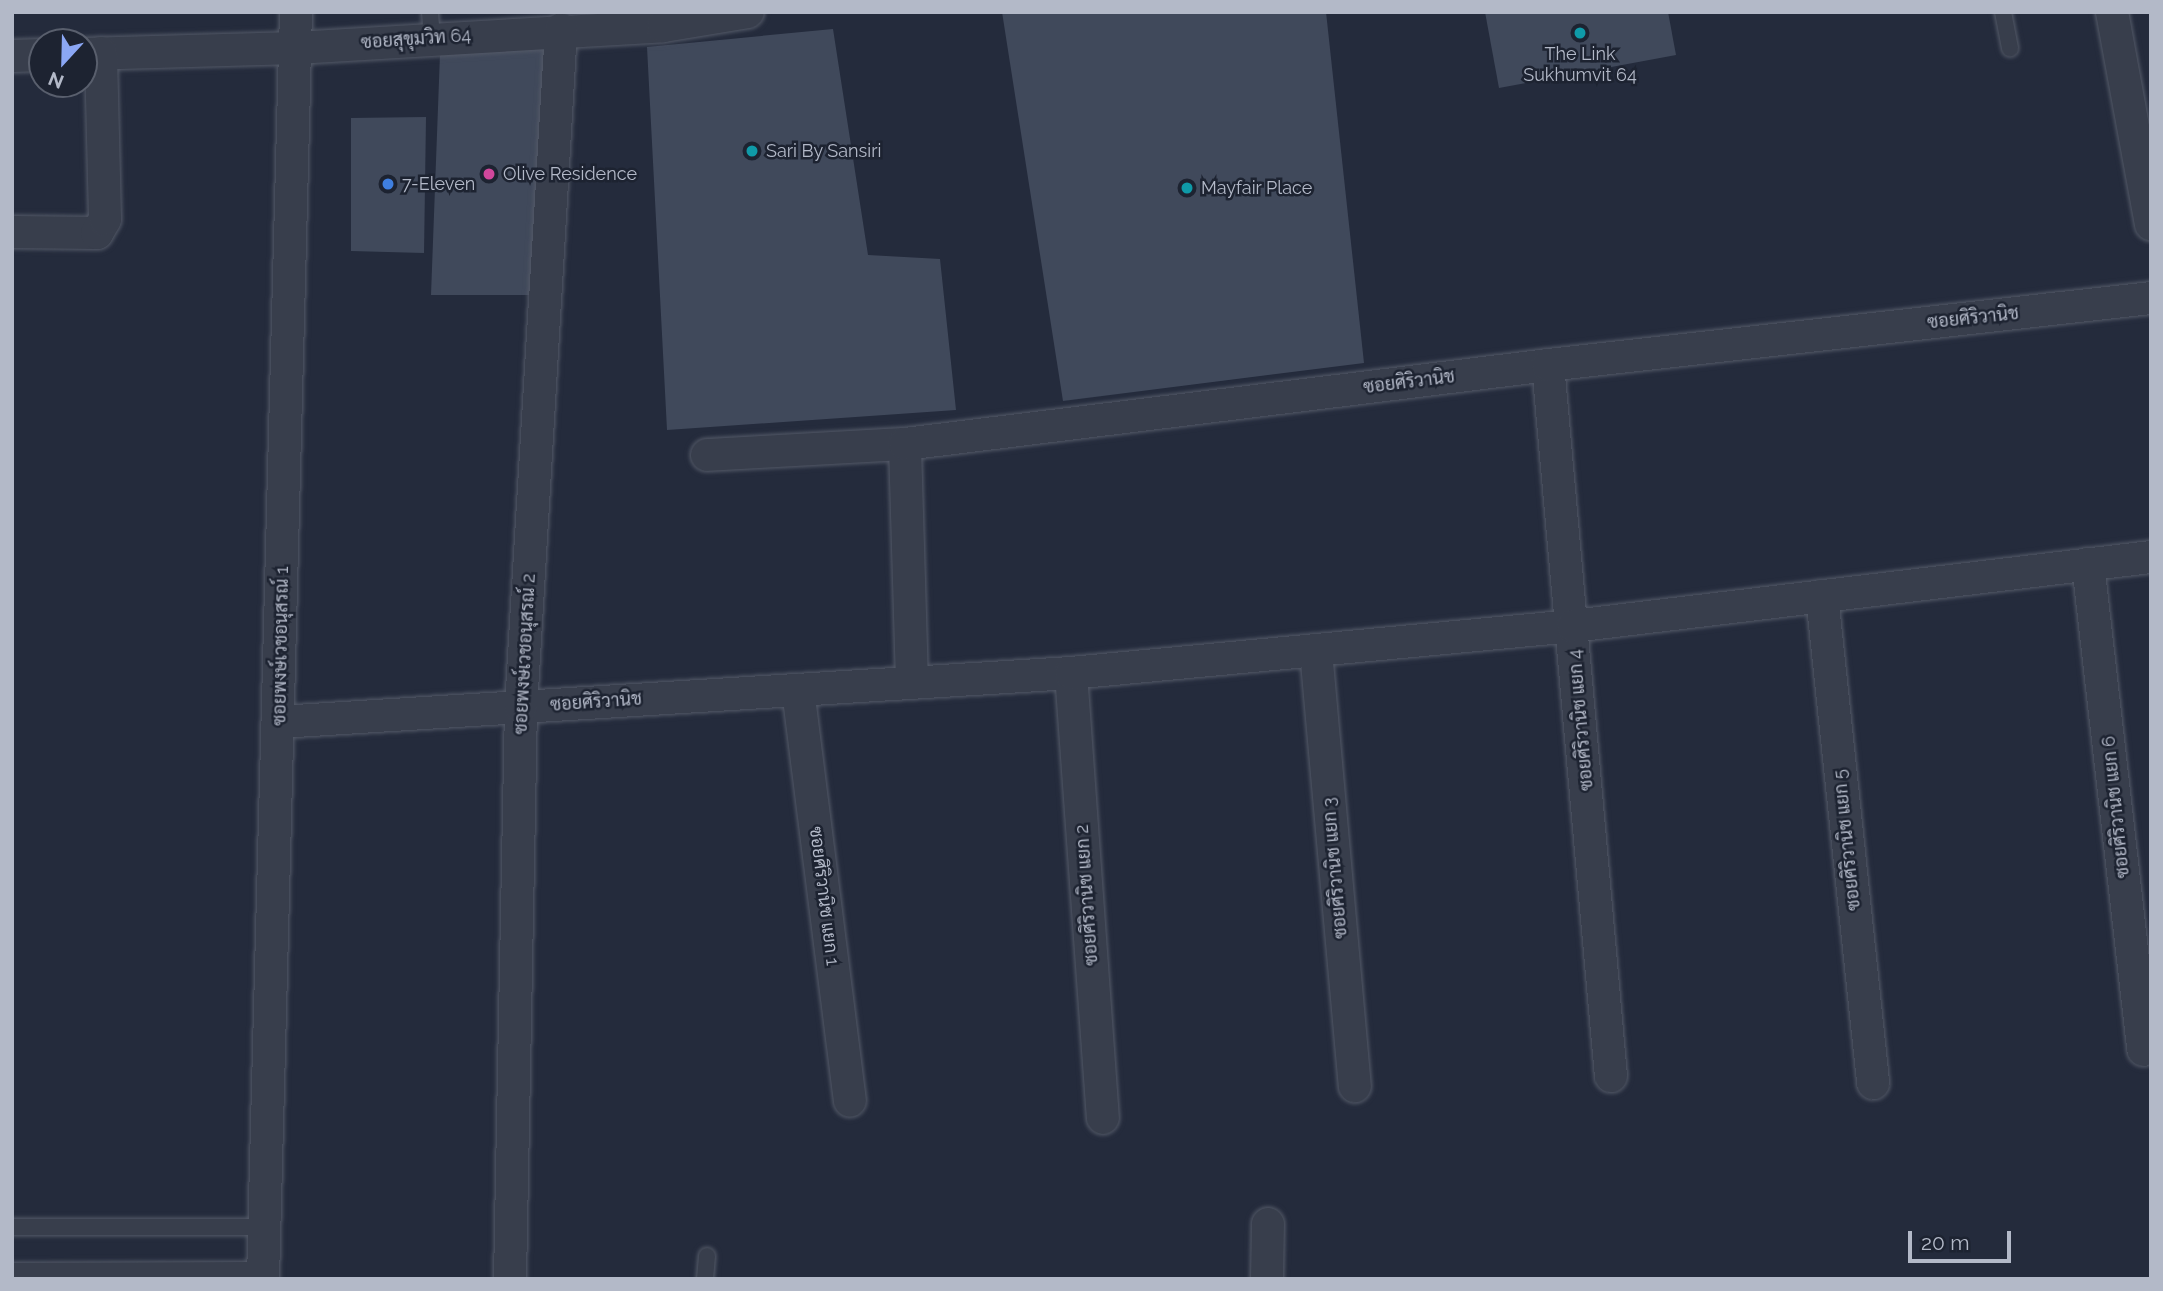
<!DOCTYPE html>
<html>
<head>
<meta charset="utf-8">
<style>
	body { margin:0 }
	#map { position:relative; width:2163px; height:1291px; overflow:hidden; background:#242b3c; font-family:Raleway,Sarabun,sans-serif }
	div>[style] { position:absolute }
	.building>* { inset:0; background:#40495b }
	.roads { filter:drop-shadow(0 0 2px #535967) drop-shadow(0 0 2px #535967) }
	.lane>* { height:16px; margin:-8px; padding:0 8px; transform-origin:8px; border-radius:8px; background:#383e4c }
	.street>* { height:32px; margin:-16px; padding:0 16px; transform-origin:16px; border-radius:16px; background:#383e4c }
	.dots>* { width:19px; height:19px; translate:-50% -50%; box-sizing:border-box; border:4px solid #1d2331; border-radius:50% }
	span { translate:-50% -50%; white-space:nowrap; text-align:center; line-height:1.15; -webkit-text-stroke:5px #1d2331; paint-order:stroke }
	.street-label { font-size:18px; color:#b3b9c8 }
	.poi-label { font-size:18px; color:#b3b9c8 }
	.left { translate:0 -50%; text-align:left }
	.frame { position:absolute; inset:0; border:14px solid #b3b9c8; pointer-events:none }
	.north { position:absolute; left:28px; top:28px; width:70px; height:70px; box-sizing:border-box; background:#1d2331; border:2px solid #595f6d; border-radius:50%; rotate:202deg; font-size:19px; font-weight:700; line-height:28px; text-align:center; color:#b3b9c8 }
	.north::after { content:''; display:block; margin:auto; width:24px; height:32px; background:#8ba7f5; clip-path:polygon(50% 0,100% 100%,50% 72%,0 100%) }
	.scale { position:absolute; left:1908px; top:1231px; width:103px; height:32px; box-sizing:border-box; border:4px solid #b3b9c8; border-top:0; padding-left:9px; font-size:21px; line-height:24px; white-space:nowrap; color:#b3b9c8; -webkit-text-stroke:5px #1d2331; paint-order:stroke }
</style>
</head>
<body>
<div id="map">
	<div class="building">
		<div style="clip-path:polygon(1002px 12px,1326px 12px,1364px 363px,1063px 401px)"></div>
		<div style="clip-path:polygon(1485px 12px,1668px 12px,1676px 55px,1499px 88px)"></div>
		<div style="clip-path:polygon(833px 29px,868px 255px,940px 259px,956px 410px,667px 430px,647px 47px)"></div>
		<div style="clip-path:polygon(550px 46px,536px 295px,431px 295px,440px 54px)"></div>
		<div style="clip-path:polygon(426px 117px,424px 253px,351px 251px,351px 118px)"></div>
	</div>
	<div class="roads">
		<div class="lane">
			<div style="left:430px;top:12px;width:27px;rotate:86deg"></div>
			<div style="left:2003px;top:12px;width:37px;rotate:79deg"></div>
			<div style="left:12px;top:1227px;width:251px"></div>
			<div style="left:12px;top:1271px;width:251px;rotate:-0.2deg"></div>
			<div style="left:705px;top:1279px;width:23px;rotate:-85deg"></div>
		</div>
		<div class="street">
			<div style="left:2112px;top:12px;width:216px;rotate:79.6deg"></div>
			<div style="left:84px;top:54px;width:212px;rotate:-1.6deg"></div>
			<div style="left:296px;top:48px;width:368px;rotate:-3.4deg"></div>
			<div style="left:663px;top:26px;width:86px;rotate:-9.4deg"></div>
			<div style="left:12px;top:56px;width:30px;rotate:-2deg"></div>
			<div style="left:12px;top:232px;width:85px;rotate:0.7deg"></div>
			<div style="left:97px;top:233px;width:16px;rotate:-60deg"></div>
			<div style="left:105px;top:219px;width:166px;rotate:-91.4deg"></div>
			<div style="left:1548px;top:365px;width:714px;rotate:84.94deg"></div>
			<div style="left:707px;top:455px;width:198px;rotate:-3.2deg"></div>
			<div style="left:2088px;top:564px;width:489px;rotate:83.5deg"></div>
			<div style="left:1822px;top:596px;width:490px;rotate:84deg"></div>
			<div style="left:1316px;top:651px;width:437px;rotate:84.9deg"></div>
			<div style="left:1071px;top:673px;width:446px;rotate:85.9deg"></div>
			<div style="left:912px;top:682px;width:238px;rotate:-91.7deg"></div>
			<div style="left:905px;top:444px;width:648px;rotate:-7deg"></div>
			<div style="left:1548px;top:365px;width:607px;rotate:-6.34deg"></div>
			<div style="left:798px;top:690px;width:414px;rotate:82.8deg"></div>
			<div style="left:279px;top:722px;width:794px;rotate:-3.54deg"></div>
			<div style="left:1071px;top:673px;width:504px;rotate:-5.35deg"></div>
			<div style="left:1573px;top:626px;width:582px;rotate:-6.81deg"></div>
			<div style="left:263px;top:1279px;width:1267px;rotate:-88.51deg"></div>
			<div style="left:510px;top:1279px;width:572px;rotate:-88.9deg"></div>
			<div style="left:521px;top:707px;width:679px;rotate:-86.62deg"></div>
			<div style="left:1267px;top:1279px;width:55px;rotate:-89deg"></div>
		</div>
	</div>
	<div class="dots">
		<div style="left:1580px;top:33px;background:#0f9aa8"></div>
		<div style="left:752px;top:151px;background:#0f9aa8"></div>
		<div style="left:489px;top:174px;background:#d1479c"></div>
		<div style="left:388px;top:184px;background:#3f7fe0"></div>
		<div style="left:1187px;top:188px;background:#0f9aa8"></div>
	</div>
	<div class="street-label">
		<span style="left:416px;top:39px;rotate:-4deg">ซอยสุขุมวิท 64</span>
		<span style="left:1973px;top:318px;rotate:-6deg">ซอยศิริวานิช</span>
		<span style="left:1409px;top:382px;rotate:-7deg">ซอยศิริวานิช</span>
		<span style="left:281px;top:646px;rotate:-89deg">ซอยพงษ์เวชอนุสรณ์ 1</span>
		<span style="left:525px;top:654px;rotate:-87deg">ซอยพงษ์เวชอนุสรณ์ 2</span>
		<span style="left:596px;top:702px;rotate:-4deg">ซอยศิริวานิช</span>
		<span style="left:1581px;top:720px;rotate:-95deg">ซอยศิริวานิช แยก 4</span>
		<span style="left:2116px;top:807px;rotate:-96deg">ซอยศิริวานิช แยก 6</span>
		<span style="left:1847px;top:840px;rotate:-96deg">ซอยศิริวานิช แยก 5</span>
		<span style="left:1335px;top:868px;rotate:-95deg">ซอยศิริวานิช แยก 3</span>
		<span style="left:1087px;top:895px;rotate:-94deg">ซอยศิริวานิช แยก 2</span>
		<span style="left:824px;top:896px;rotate:83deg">ซอยศิริวานิช แยก 1</span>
	</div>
	<div class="poi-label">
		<span style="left:1580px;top:65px">The Link<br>Sukhumvit 64</span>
		<span class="left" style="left:766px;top:151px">Sari By Sansiri</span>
		<span class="left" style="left:503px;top:174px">Olive Residence</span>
		<span class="left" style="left:402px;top:184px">7-Eleven</span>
		<span class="left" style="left:1201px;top:188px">Mayfair Place</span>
	</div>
	<div class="frame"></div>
	<div class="north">N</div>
	<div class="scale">20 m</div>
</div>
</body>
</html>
